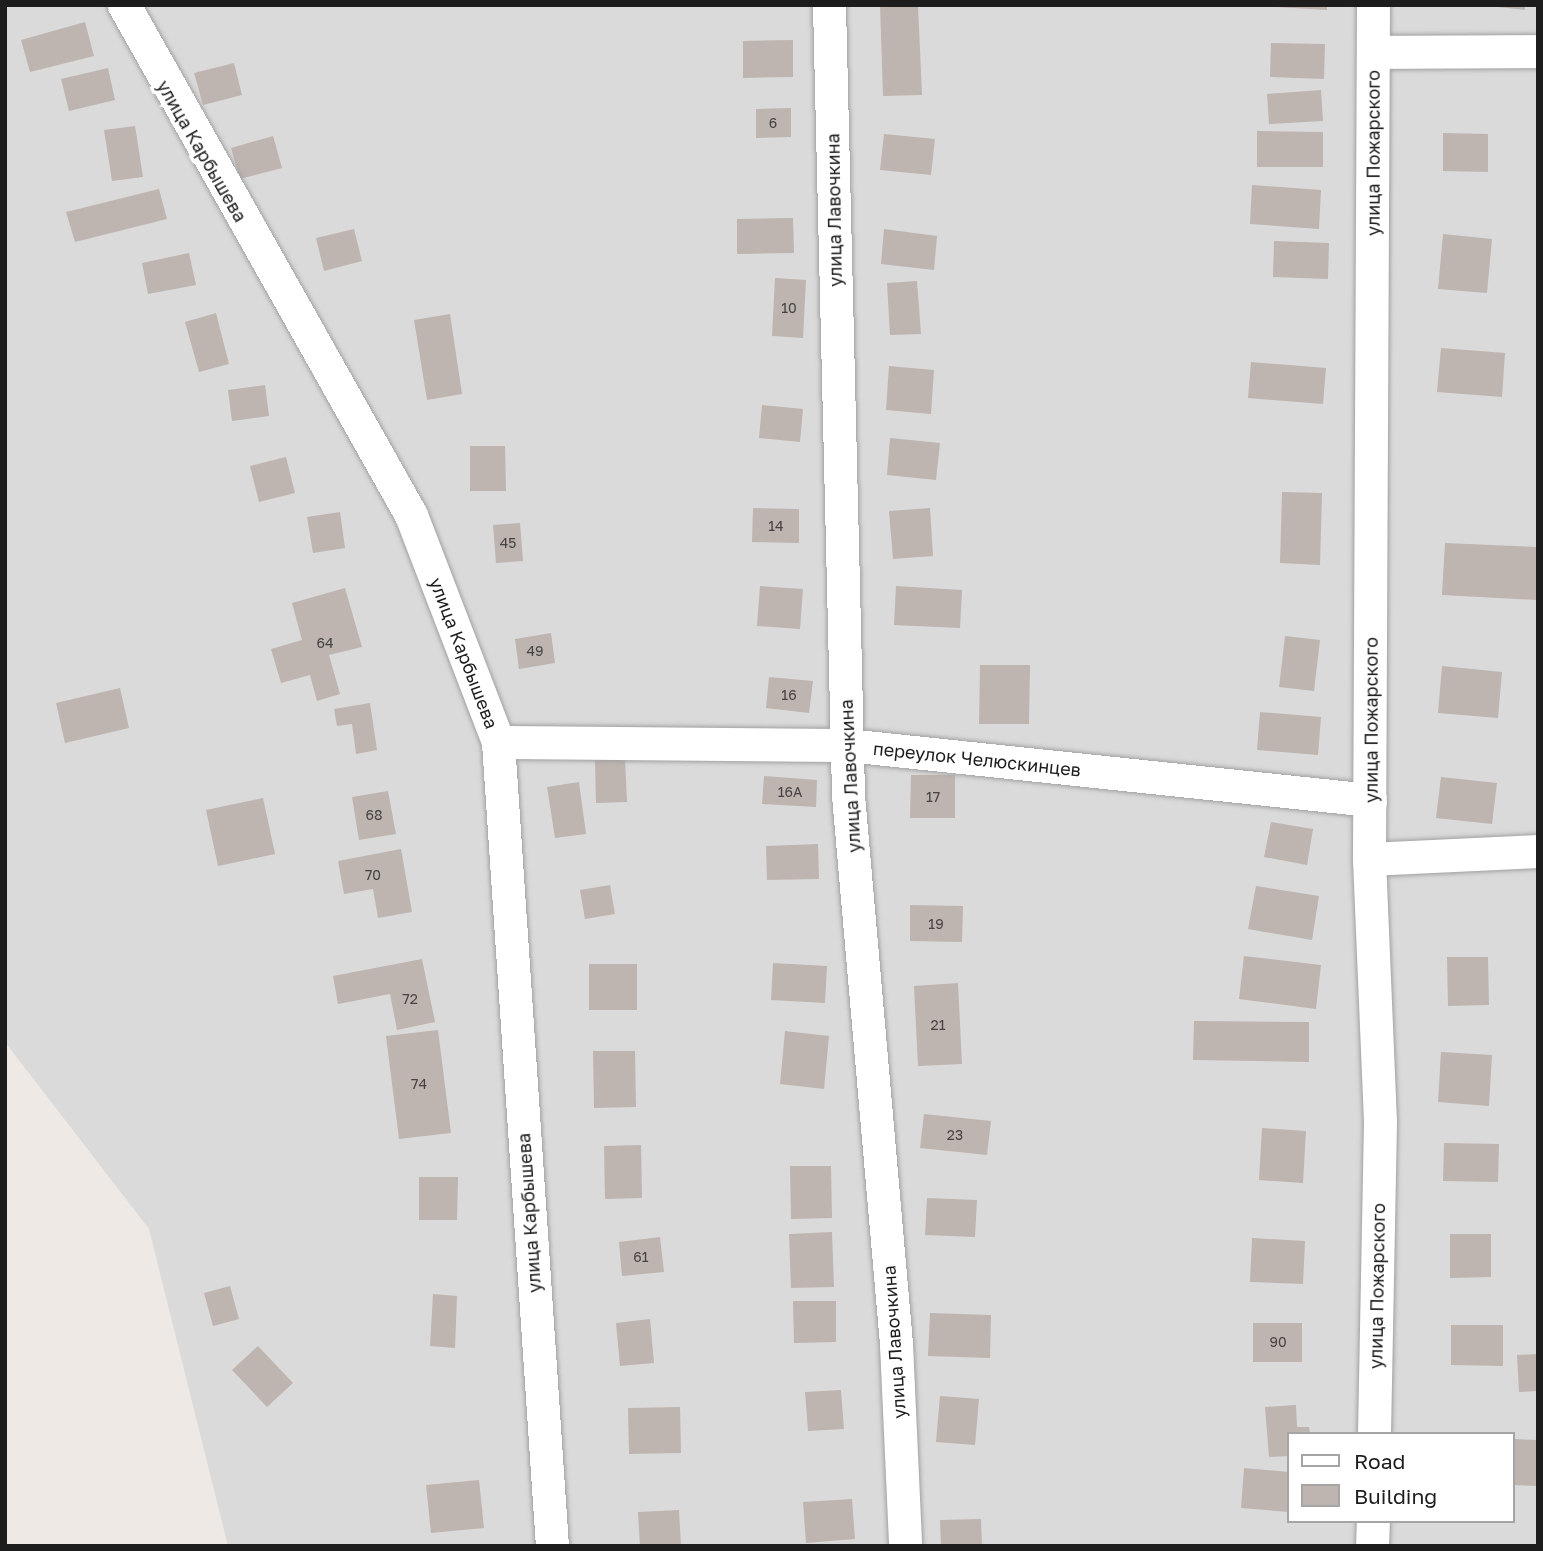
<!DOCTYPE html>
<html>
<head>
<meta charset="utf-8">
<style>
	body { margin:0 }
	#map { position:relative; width:1543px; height:1551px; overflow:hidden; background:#eee9e4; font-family:"Golos Text",sans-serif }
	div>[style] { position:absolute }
	.residential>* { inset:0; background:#dbdada }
	.building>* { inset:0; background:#beb4b0 }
	.roads { filter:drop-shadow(0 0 2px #a1a1a1) drop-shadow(0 0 2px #a1a1a1) }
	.street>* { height:33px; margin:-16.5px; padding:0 16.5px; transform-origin:16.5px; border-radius:16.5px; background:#fff }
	span { translate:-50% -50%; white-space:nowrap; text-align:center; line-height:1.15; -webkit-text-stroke:7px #fff; paint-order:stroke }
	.number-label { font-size:14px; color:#454342 }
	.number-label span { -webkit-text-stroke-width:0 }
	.street-label { font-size:18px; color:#1d1d1d }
	.frame { position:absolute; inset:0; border:7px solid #1d1d1d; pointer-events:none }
	.legend { position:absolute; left:1287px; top:1432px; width:228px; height:91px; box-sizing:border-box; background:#fff; border:2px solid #a5a5a5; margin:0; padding:9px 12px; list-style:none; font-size:21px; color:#1d1d1d }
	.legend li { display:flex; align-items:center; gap:14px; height:35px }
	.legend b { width:35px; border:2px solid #a5a5a5 }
</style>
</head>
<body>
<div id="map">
	<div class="residential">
		<div style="clip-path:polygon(evenodd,5px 5px,1538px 5px,1538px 1546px,228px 1546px,149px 1229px,5px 1042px,5px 5px,1289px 1434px,1513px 1434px,1513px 1521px,1289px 1521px,1289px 1434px)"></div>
	</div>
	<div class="building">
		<div style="clip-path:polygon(880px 5px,918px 5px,922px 95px,883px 96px)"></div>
		<div style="clip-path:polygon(1276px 5px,1327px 5px,1327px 10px,1276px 7px)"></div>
		<div style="clip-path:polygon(1480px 5px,1525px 5px,1525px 10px)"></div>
		<div style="clip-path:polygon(85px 22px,94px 56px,30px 72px,21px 40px)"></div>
		<div style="clip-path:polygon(793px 40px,793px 77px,743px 78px,743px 41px)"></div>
		<div style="clip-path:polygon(1271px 43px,1325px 44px,1324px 79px,1270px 77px)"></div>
		<div style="clip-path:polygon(234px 63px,242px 95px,203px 105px,194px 73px)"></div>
		<div style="clip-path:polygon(108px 68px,115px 100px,69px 111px,61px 79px)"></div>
		<div style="clip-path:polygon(1321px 90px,1323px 121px,1269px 124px,1267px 94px)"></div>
		<div style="clip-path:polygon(791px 108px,791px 137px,756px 138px,756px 109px)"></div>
		<div style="clip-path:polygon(135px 126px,143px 177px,112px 181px,104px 130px)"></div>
		<div style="clip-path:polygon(1257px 131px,1323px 132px,1323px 167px,1257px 167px)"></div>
		<div style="clip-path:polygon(1443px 133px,1488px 134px,1488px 172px,1443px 171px)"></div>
		<div style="clip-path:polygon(884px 134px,935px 139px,931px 175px,880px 170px)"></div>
		<div style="clip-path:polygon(273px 136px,282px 168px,240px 179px,231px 148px)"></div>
		<div style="clip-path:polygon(1252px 185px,1321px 190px,1319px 229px,1250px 224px)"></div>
		<div style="clip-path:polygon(159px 189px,167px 219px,75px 242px,66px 212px)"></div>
		<div style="clip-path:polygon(793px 218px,794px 253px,737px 254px,737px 219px)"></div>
		<div style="clip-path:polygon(354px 229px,362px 261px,324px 271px,316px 238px)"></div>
		<div style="clip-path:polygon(884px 229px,937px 236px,934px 270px,881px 264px)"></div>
		<div style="clip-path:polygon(1443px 234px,1492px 239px,1487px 293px,1438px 289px)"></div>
		<div style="clip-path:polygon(1274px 241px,1329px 243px,1328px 279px,1273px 277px)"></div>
		<div style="clip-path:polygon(189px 253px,196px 285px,148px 294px,142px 263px)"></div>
		<div style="clip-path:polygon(775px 278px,806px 280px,803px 338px,772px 336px)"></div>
		<div style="clip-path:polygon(917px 281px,921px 334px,890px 335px,887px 283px)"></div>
		<div style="clip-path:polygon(216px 313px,229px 364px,199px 372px,185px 322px)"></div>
		<div style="clip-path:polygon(450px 314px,462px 394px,427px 400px,414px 320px)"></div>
		<div style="clip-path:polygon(1441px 348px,1505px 353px,1502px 397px,1437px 392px)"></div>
		<div style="clip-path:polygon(1251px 362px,1326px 368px,1323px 404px,1248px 398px)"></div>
		<div style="clip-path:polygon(889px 366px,934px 370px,931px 414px,886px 410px)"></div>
		<div style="clip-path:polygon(265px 385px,269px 416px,232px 421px,228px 390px)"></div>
		<div style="clip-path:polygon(762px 405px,803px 409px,800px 442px,759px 438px)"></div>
		<div style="clip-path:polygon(890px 438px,940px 443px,936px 480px,887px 475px)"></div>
		<div style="clip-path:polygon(470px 446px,505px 446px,506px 491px,470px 491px)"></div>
		<div style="clip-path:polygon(286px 457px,295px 493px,259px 502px,250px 466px)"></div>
		<div style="clip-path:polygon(1282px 492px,1322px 493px,1320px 565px,1280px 563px)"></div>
		<div style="clip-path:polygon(753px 508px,799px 509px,799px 543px,752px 542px)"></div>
		<div style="clip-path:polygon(930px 508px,933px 556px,893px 559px,889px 511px)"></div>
		<div style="clip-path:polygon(340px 512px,345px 548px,313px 553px,307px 517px)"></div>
		<div style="clip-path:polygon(520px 523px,523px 561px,496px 563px,493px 525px)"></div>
		<div style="clip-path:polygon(1445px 543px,1538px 547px,1538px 600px,1442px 595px)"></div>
		<div style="clip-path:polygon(760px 586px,803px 589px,800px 629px,757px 626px)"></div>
		<div style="clip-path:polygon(896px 586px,962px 590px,960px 628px,894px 625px)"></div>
		<div style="clip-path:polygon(345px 588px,362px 647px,329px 655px,340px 694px,317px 701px,310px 675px,281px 683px,271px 649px,302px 640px,292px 603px)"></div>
		<div style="clip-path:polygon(551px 633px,555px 663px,519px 669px,515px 639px)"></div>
		<div style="clip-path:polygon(1285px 636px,1320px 640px,1314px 691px,1279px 687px)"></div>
		<div style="clip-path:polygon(980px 665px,1030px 665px,1029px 724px,979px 724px)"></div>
		<div style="clip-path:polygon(1442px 666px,1502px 672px,1498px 718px,1438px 713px)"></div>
		<div style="clip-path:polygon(769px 677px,813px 681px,809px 713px,766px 708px)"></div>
		<div style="clip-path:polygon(120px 688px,129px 728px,65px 743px,56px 703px)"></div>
		<div style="clip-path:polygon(370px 703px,377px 750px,356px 754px,352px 724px,337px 726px,334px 709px)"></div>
		<div style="clip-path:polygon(1260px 712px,1321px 717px,1318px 755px,1257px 750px)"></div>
		<div style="clip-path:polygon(595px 759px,625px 759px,627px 802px,596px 803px)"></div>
		<div style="clip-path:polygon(911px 775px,955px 775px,955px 818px,910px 818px)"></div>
		<div style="clip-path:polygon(764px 776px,817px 780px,816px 807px,762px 804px)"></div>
		<div style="clip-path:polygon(1441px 777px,1497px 783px,1492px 824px,1436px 818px)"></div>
		<div style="clip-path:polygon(579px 782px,586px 834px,555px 838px,547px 787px)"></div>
		<div style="clip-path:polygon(388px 791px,396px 834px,359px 840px,352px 797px)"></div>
		<div style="clip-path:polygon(263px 798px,275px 854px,218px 866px,206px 810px)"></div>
		<div style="clip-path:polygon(1271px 822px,1313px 829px,1307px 865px,1264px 857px)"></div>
		<div style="clip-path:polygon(818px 844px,819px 879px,767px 880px,766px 846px)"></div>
		<div style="clip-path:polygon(401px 849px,412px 912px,378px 918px,373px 889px,344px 894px,338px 861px)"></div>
		<div style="clip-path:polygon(610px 885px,615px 914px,585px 919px,580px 890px)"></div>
		<div style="clip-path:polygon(1256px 886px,1319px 896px,1312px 940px,1248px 929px)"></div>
		<div style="clip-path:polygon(910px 905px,963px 906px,962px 942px,910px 941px)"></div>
		<div style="clip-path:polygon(1244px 956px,1321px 965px,1316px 1009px,1239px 999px)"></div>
		<div style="clip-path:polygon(1447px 957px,1488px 957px,1489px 1005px,1448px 1006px)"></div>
		<div style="clip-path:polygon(422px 959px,435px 1022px,397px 1030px,390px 994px,338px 1004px,333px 976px)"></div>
		<div style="clip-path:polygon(773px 963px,827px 966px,825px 1003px,771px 1000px)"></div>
		<div style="clip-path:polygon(589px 964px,637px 964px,637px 1010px,589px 1010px)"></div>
		<div style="clip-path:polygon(958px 983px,962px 1064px,918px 1066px,914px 986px)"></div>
		<div style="clip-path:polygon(1194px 1021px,1309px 1022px,1309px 1062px,1193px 1060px)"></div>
		<div style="clip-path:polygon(438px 1030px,451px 1133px,399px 1139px,386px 1036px)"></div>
		<div style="clip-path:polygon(785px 1031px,829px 1036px,824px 1089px,780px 1084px)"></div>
		<div style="clip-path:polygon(593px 1051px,635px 1051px,636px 1107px,594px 1108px)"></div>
		<div style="clip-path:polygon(1441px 1052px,1492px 1055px,1489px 1106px,1438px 1102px)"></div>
		<div style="clip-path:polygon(924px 1114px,991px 1121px,987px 1155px,920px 1148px)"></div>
		<div style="clip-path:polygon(1262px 1128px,1306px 1131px,1303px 1183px,1259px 1180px)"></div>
		<div style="clip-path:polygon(1444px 1143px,1499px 1144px,1498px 1182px,1443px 1181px)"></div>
		<div style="clip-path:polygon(641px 1145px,642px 1198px,605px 1199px,604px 1146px)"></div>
		<div style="clip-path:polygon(790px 1166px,831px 1166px,832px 1218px,791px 1219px)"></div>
		<div style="clip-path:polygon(419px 1177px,458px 1177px,457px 1220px,419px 1220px)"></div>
		<div style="clip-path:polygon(927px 1198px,977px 1200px,975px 1237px,925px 1235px)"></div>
		<div style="clip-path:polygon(832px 1232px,834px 1287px,791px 1288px,789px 1234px)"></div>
		<div style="clip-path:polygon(1450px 1234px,1491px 1234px,1491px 1277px,1450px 1278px)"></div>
		<div style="clip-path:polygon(660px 1237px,664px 1272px,622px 1276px,619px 1242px)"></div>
		<div style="clip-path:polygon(1252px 1238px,1305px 1241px,1303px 1284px,1250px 1282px)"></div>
		<div style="clip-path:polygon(230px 1286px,239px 1319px,213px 1326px,204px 1293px)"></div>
		<div style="clip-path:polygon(433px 1294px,457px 1296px,455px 1348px,430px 1346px)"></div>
		<div style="clip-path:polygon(793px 1301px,836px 1301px,836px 1342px,794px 1343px)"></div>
		<div style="clip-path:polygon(930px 1313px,991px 1315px,990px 1358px,928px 1356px)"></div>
		<div style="clip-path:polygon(650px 1319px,654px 1363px,620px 1366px,616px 1323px)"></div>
		<div style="clip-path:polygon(1253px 1323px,1302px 1323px,1302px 1362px,1253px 1362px)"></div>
		<div style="clip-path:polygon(1451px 1325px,1503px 1325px,1503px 1366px,1451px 1365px)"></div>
		<div style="clip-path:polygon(258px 1346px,293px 1383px,267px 1407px,232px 1370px)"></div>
		<div style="clip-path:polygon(1538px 1354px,1538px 1391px,1519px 1392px,1517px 1355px)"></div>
		<div style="clip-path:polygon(841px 1390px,844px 1429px,808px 1431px,805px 1392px)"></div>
		<div style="clip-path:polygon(940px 1396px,979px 1399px,975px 1445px,936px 1442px)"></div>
		<div style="clip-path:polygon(1296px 1405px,1297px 1427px,1309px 1427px,1310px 1434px,1289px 1434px,1289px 1456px,1269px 1457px,1265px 1407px)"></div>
		<div style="clip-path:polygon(680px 1407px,681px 1453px,629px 1454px,628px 1408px)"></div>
		<div style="clip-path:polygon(1513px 1439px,1538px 1440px,1538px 1486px,1513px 1485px)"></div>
		<div style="clip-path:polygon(1244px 1468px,1289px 1472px,1289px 1512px,1241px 1508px)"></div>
		<div style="clip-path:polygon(479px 1480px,484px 1528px,431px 1533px,426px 1485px)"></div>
		<div style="clip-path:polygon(852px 1499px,855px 1539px,806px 1543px,803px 1502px)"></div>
		<div style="clip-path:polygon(679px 1510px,681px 1546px,640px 1546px,638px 1512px)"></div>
		<div style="clip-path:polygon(981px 1519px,982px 1546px,941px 1546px,940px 1520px)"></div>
	</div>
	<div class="roads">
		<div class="street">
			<div style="left:124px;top:5px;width:585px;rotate:60.63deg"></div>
			<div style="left:411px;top:515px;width:243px;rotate:69deg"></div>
			<div style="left:498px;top:742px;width:806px;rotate:86.16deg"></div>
			<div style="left:829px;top:5px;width:790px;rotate:88.62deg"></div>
			<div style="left:848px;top:795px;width:551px;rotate:85deg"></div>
			<div style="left:896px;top:1344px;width:202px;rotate:87.4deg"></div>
			<div style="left:1373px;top:5px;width:854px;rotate:90.27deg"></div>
			<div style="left:1369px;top:859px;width:262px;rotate:87.6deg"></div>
			<div style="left:1380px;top:1121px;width:313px;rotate:91.1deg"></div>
			<div style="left:1373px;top:52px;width:165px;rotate:-0.3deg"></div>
			<div style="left:498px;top:742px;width:349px;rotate:0.5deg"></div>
			<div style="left:847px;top:745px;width:526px;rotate:6deg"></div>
			<div style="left:1369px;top:859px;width:169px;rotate:-2.7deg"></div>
			<div style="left:1372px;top:1546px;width:25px;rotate:-88deg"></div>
		</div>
	</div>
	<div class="number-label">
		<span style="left:773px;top:123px">6</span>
		<span style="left:789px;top:308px">10</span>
		<span style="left:776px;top:526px">14</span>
		<span style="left:508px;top:543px">45</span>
		<span style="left:325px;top:643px">64</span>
		<span style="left:535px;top:651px">49</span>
		<span style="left:789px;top:695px">16</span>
		<span style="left:790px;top:792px">16А</span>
		<span style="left:933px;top:797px">17</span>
		<span style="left:374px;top:815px">68</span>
		<span style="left:373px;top:875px">70</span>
		<span style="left:936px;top:924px">19</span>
		<span style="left:410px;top:999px">72</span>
		<span style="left:938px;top:1025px">21</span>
		<span style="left:419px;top:1084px">74</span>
		<span style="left:955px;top:1135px">23</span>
		<span style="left:641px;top:1257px">61</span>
		<span style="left:1278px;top:1342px">90</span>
	</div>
	<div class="street-label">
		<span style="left:202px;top:151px;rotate:60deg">улица Карбышева</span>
		<span style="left:1373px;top:153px;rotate:-90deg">улица Пожарского</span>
		<span style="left:834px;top:210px;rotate:-91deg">улица Лавочкина</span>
		<span style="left:464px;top:653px;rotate:69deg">улица Карбышева</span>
		<span style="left:1371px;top:720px;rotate:-90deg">улица Пожарского</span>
		<span style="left:977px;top:759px;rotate:6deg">переулок Челюскинцев</span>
		<span style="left:850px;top:776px;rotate:-93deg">улица Лавочкина</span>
		<span style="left:529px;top:1213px;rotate:-94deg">улица Карбышева</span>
		<span style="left:1377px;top:1286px;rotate:-89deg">улица Пожарского</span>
		<span style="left:894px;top:1342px;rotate:-94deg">улица Лавочкина</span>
	</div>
	<div class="frame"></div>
	<ul class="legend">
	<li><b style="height:9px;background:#fff"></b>Road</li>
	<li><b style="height:19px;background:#beb4b0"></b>Building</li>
	</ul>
</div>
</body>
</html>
